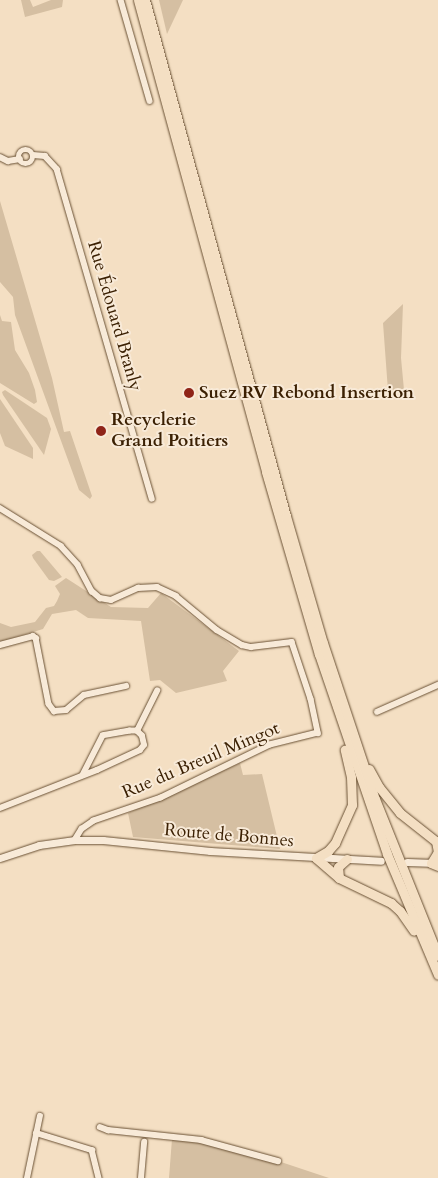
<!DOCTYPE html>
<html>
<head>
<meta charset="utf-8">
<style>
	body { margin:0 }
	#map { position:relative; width:438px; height:1178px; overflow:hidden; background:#f4dfc3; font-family:Cardo,serif }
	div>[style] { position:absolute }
	.green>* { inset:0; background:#d5bfa2 }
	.roads { filter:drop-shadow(0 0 1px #695033) drop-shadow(0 0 1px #695033) }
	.minor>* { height:5.5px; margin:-2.75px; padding:0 2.75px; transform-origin:2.75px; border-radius:2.75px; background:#f8ead8 }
	.minor>.ring { margin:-2.75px; padding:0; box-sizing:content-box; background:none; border:5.5px solid #f8ead8; border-radius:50% }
	.tertiary>* { height:7px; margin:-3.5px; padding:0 3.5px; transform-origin:3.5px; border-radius:3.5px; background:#f8ead8 }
	.trunk>* { height:9px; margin:-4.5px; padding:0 4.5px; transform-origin:4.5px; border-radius:4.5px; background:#f4dfc3 }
	.dots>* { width:14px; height:14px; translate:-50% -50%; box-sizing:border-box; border:2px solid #f8ead8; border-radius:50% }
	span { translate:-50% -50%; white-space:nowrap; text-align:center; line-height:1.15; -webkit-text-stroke:4px #f8ead8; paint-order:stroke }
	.street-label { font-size:18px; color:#3b2003 }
	.poi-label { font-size:18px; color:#3b2003; font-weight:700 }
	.left { translate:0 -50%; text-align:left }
</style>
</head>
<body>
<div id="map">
	<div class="green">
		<div style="clip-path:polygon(21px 0,30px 0,33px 7px,51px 0,63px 0,62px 7px,25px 17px)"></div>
		<div style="clip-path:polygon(159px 0,183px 0,167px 34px)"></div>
		<div style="clip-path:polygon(0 201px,52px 378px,64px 432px,70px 431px,92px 496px,90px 499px,79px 490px,15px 315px,13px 297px,0 282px)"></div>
		<div style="clip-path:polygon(403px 304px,401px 358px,404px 390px,388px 391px,383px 323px)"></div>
		<div style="clip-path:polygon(0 315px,2px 321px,11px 322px,15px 350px,29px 373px,35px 390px,37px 402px,34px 404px,0 383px)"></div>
		<div style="clip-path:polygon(5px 390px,47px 418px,51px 429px,44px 455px,3px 395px,2px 392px)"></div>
		<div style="clip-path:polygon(0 399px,33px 448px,33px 459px,5px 446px,0 433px)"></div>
		<div style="clip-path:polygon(37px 551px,40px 551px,62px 577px,54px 581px,49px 580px,33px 558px,32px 555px)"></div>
		<div style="clip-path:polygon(66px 578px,111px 607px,148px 608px,161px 593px,239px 651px,223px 671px,227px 681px,176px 693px,160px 680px,150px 681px,141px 621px,88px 618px,76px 610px,52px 614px,43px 629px,0 642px,0 623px,11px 627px,35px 622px,46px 608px,54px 606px,57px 601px,60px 594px,55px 586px)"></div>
		<div style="clip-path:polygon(240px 763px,243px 775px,262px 774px,280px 849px,133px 837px,128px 813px)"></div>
		<div style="clip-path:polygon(172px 1139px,212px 1145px,281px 1162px,329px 1178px,169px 1178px)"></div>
	</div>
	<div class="roads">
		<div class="minor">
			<div style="left:121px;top:0;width:105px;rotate:74deg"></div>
			<div class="ring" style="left:19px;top:150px;width:8.5px;height:8.5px"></div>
			<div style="left:33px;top:155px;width:12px;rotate:5deg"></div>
			<div style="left:45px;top:156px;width:18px;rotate:47deg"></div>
			<div style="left:57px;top:169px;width:343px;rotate:73.9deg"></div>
			<div style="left:0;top:157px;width:9px;rotate:27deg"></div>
			<div style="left:8px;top:161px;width:12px;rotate:-9deg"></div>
			<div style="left:0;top:508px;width:72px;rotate:31.9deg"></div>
			<div style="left:61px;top:546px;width:25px;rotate:48deg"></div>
			<div style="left:78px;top:565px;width:30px;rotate:62deg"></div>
			<div style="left:92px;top:591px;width:11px;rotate:41deg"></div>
			<div style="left:100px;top:598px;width:11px;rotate:10deg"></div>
			<div style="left:111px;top:600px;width:30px;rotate:-24deg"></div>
			<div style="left:138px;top:588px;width:19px;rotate:-3deg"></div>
			<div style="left:157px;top:587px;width:21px;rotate:25deg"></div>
			<div style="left:176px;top:596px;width:53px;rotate:39.7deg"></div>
			<div style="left:217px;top:630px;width:29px;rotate:31deg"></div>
			<div style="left:242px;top:645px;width:9px;rotate:13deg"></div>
			<div style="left:251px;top:647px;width:41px;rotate:-7deg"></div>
			<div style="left:292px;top:642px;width:60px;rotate:71.6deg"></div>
			<div style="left:311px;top:699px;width:35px;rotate:78deg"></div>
			<div style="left:318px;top:733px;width:49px;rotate:166deg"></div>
			<div style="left:270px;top:745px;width:121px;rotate:154.1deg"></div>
			<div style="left:161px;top:798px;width:71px;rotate:161.1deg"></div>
			<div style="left:94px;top:821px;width:14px;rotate:146deg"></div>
			<div style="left:82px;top:829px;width:13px;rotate:122deg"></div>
			<div style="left:0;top:645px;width:34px;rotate:-15deg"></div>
			<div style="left:33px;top:636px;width:4px;rotate:34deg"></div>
			<div style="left:36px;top:638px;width:67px;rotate:78.9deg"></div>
			<div style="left:49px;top:704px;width:9px;rotate:54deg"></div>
			<div style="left:54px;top:711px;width:12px;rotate:-5deg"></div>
			<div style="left:66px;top:710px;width:23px;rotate:-40deg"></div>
			<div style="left:84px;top:695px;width:43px;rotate:-12.1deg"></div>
			<div style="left:377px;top:712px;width:67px;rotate:-23.9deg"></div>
			<div style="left:137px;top:731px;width:45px;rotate:-63.4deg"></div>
			<div style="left:0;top:808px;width:104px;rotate:-21.4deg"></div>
			<div style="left:97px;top:770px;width:47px;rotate:-24.9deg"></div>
			<div style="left:140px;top:750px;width:6px;rotate:-51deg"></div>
			<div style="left:144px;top:745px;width:9px;rotate:-103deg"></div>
			<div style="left:142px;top:736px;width:7px;rotate:-135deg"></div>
			<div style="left:137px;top:731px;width:7px;rotate:180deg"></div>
			<div style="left:130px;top:731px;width:27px;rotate:170deg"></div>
			<div style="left:103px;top:736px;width:44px;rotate:117.1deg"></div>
			<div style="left:100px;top:1127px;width:9px;rotate:21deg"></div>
			<div style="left:108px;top:1130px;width:94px;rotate:6.1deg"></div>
			<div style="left:201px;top:1140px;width:80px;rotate:15.3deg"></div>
			<div style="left:36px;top:1133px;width:59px;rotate:16.9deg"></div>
			<div style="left:92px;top:1150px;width:29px;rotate:76deg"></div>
			<div style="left:27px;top:1178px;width:63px;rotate:-78.2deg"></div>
			<div style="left:141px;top:1178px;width:36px;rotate:-85deg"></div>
		</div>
		<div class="tertiary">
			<div style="left:0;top:858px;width:41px;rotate:-18.4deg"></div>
			<div style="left:39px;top:845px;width:36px;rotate:-8deg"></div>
			<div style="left:75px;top:840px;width:28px"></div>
			<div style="left:103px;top:840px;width:108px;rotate:5.9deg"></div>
			<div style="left:210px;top:851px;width:171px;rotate:3.3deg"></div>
			<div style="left:407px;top:862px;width:28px;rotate:2deg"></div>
		</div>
		<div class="trunk">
			<div style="left:138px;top:0;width:489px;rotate:74.8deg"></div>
			<div style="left:266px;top:472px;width:190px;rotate:73.8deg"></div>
			<div style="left:319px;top:654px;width:211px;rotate:71.2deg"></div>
			<div style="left:387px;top:854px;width:131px;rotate:67.1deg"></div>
			<div style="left:145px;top:0;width:535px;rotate:74.72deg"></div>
			<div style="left:286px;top:516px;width:132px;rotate:73.8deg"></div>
			<div style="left:323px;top:643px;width:164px;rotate:71.6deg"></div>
			<div style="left:375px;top:799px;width:169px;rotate:68.1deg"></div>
			<div style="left:369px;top:769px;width:21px;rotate:61deg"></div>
			<div style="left:379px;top:787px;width:33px;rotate:51deg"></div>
			<div style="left:400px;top:813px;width:48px;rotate:38.3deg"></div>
			<div style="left:436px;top:841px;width:11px;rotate:80deg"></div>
			<div style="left:438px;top:852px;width:13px;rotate:122deg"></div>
			<div style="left:431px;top:863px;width:8px;rotate:23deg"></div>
			<div style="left:316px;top:858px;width:30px;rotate:41deg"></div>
			<div style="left:339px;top:878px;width:58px;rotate:25.7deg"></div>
			<div style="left:391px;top:903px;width:12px;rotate:42deg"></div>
			<div style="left:400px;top:911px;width:24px;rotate:55deg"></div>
			<div style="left:316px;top:858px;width:14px;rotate:-30deg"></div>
			<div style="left:328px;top:851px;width:11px;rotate:-49deg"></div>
			<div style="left:335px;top:843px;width:42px;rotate:-65.9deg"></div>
			<div style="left:352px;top:805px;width:28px;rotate:-92deg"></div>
			<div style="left:351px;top:777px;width:28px;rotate:-103deg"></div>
			<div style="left:339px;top:878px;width:11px;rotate:-95deg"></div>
			<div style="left:338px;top:867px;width:12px;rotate:-42deg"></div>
		</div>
	</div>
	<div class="dots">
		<div style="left:189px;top:393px;background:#8f2418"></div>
		<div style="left:101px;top:431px;background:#8f2418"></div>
	</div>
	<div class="street-label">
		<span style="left:114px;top:316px;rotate:74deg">Rue Édouard Branly</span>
		<span style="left:201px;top:761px;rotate:-23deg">Rue du Breuil Mingot</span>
		<span style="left:229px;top:836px;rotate:5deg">Route de Bonnes</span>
	</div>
	<div class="poi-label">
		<span class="left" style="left:199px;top:393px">Suez RV Rebond Insertion</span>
		<span class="left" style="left:111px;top:431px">Recyclerie<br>Grand Poitiers</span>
	</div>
</div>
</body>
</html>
